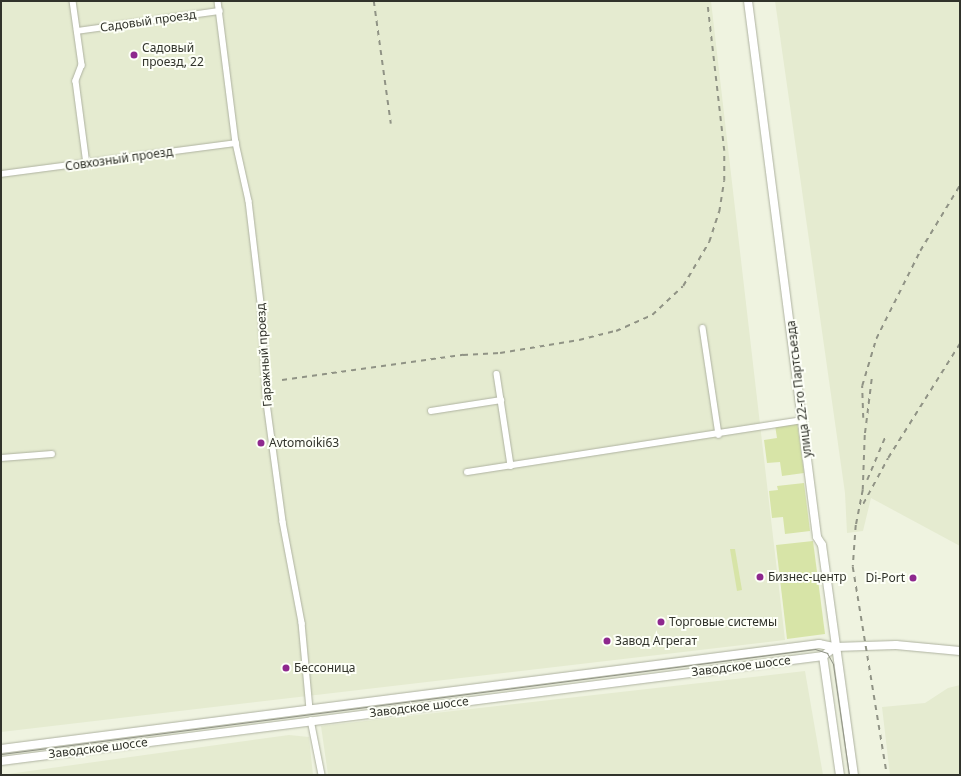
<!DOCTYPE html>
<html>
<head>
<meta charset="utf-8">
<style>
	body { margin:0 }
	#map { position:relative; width:961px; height:776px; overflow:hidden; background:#eff3e0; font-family:"Noto Sans",sans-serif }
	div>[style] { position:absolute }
	.built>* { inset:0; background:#e5ebd0 }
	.green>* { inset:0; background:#d7e4a7 }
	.roads { filter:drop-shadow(0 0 1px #aeb2a0) drop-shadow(0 0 1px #aeb2a0) }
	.street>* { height:5.5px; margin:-2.75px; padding:0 2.75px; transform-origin:2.75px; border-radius:2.75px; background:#fff }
	.secondary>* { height:8px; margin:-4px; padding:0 4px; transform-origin:4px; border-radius:4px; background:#fff }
	.primary>* { height:8px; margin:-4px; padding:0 4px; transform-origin:4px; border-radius:4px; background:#fff }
	.tram>* { height:1px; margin:-0.5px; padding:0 0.5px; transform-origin:0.5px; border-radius:0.5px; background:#909385 }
	.rail>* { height:1.5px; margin-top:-0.75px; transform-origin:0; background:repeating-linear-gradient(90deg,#909385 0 5px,transparent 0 10px) }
	.dots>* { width:11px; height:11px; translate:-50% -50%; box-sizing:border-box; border:2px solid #fdfff7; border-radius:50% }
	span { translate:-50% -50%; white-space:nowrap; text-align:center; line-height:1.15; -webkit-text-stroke:4px #fdfff7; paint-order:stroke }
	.street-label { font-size:12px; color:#31332b }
	.poi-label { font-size:12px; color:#31332b }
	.left { translate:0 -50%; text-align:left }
	.right { translate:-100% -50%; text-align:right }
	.frame { position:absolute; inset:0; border:2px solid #31332b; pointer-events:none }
</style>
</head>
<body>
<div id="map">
	<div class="built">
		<div style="clip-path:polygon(1px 1px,711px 1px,785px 640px,1px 732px)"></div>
		<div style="clip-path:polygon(775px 1px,960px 1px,960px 546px,871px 498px,863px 531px,847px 533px,845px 493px)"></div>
		<div style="clip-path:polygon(805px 671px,823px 775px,328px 775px,321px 726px)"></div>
		<div style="clip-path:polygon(960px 685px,960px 775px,890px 775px,882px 707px,925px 703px,948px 688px)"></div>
		<div style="clip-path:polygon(289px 735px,309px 737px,313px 775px,1px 775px)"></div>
	</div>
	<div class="green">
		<div style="clip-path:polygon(797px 422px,804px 473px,782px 476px,780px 462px,767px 463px,764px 440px,777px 438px,775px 425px)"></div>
		<div style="clip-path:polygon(804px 483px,810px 531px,785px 534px,783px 517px,772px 518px,769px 491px,778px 490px,777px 486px)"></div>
		<div style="clip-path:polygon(813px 541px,825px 634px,787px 639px,776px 545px)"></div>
		<div style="clip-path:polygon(730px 549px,735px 549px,742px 590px,737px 591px)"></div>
	</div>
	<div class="roads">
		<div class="street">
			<div style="left:73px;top:1px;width:65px;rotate:82deg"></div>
			<div style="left:82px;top:65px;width:17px;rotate:111deg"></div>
			<div style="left:76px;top:81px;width:84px;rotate:82.5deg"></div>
			<div style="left:218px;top:1px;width:143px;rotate:82.8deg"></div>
			<div style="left:236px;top:143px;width:59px;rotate:77.4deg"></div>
			<div style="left:249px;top:201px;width:112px;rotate:83.3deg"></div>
			<div style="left:262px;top:312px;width:91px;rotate:86.9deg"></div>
			<div style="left:267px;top:403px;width:120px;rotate:82.3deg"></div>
			<div style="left:283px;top:522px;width:103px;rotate:79.3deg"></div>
			<div style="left:302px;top:623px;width:86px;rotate:84.7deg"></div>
			<div style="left:77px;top:31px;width:144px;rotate:-8deg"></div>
			<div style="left:1px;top:174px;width:237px;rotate:-7.5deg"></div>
			<div style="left:703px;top:328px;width:108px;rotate:81.5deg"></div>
			<div style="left:497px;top:374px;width:93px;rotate:81.3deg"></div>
			<div style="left:431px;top:411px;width:71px;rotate:-8.9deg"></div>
			<div style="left:1px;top:458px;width:51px;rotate:-4.5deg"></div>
			<div style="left:467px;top:472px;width:340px;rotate:-8.8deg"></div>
			<div style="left:311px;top:720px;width:56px;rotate:78.7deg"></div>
		</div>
		<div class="secondary">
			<div style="left:748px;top:1px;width:540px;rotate:82.66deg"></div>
			<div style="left:817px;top:537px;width:9px;rotate:58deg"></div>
			<div style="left:822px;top:545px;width:232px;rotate:82.1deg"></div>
			<div style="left:823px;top:656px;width:120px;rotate:81.9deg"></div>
		</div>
		<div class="primary">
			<div style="left:1px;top:749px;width:825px;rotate:-7.31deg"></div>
			<div style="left:819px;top:644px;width:16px;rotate:11deg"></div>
			<div style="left:835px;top:647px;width:61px;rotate:-1.9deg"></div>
			<div style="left:896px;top:645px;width:64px;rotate:5.4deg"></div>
			<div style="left:1px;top:761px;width:829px;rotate:-7.28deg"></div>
			<div style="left:823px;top:656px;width:15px;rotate:-37deg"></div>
		</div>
	</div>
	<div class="tram">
		<div style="left:1px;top:754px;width:821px;rotate:-7.35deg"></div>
		<div style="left:815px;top:649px;width:13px;rotate:18deg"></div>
		<div style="left:827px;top:653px;width:13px;rotate:61deg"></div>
		<div style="left:833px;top:664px;width:112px;rotate:81.8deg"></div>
	</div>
	<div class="rail">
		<div style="left:374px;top:1px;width:124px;rotate:82.1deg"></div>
		<div style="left:872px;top:379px;width:56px;rotate:97.1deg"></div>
		<div style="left:865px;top:435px;width:55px;rotate:92.1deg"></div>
		<div style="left:863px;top:490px;width:36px;rotate:101deg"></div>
		<div style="left:856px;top:525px;width:42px;rotate:94.1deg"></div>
		<div style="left:853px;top:567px;width:211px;rotate:80.7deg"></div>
		<div style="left:282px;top:380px;width:183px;rotate:-7.9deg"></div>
		<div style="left:463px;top:355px;width:37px;rotate:-3deg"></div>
		<div style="left:500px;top:353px;width:80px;rotate:-9.3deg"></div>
		<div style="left:579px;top:340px;width:38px;rotate:-14deg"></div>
		<div style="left:616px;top:331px;width:39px;rotate:-24deg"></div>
		<div style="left:652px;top:315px;width:42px;rotate:-43.1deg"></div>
		<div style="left:683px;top:286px;width:51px;rotate:-59.4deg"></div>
		<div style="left:709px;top:242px;width:32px;rotate:-72deg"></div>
		<div style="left:719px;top:212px;width:31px;rotate:-81deg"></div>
		<div style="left:724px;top:181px;width:30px;rotate:-90deg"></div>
		<div style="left:724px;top:151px;width:151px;rotate:-96.5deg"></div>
		<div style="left:863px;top:418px;width:32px;rotate:-92deg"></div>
		<div style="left:862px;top:386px;width:49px;rotate:-73.4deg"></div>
		<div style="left:876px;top:339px;width:98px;rotate:-63.4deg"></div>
		<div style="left:920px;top:251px;width:77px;rotate:-58.8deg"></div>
		<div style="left:867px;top:480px;width:49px;rotate:-67.1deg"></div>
		<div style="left:863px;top:504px;width:52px;rotate:-61.5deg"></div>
		<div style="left:888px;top:458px;width:136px;rotate:-57.9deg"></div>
	</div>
	<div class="dots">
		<div style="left:134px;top:55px;background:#8e288e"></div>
		<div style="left:261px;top:443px;background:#8e288e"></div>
		<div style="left:760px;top:577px;background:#8e288e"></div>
		<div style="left:913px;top:578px;background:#8e288e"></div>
		<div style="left:661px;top:622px;background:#8e288e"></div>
		<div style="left:607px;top:641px;background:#8e288e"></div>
		<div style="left:286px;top:668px;background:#8e288e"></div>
	</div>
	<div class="street-label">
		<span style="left:148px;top:21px;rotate:-8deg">Садовый проезд</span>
		<span style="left:119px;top:159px;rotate:-8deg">Совхозный проезд</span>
		<span style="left:264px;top:355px;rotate:-94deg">Гаражный проезд</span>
		<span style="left:799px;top:389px;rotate:-97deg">улица 22-го Партсъезда</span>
		<span style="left:741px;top:666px;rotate:-7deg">Заводское шоссе</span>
		<span style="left:419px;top:707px;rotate:-7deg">Заводское шоссе</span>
		<span style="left:98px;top:748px;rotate:-7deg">Заводское шоссе</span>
	</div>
	<div class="poi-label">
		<span class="left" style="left:142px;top:55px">Садовый<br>проезд, 22</span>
		<span class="left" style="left:269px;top:443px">Avtomoiki63</span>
		<span class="left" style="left:768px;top:577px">Бизнес-центр</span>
		<span class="right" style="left:905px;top:578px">Di-Port</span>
		<span class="left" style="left:669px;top:622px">Торговые системы</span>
		<span class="left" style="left:615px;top:641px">Завод Агрегат</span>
		<span class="left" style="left:294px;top:668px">Бессоница</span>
	</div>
	<div class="frame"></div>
</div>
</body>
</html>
